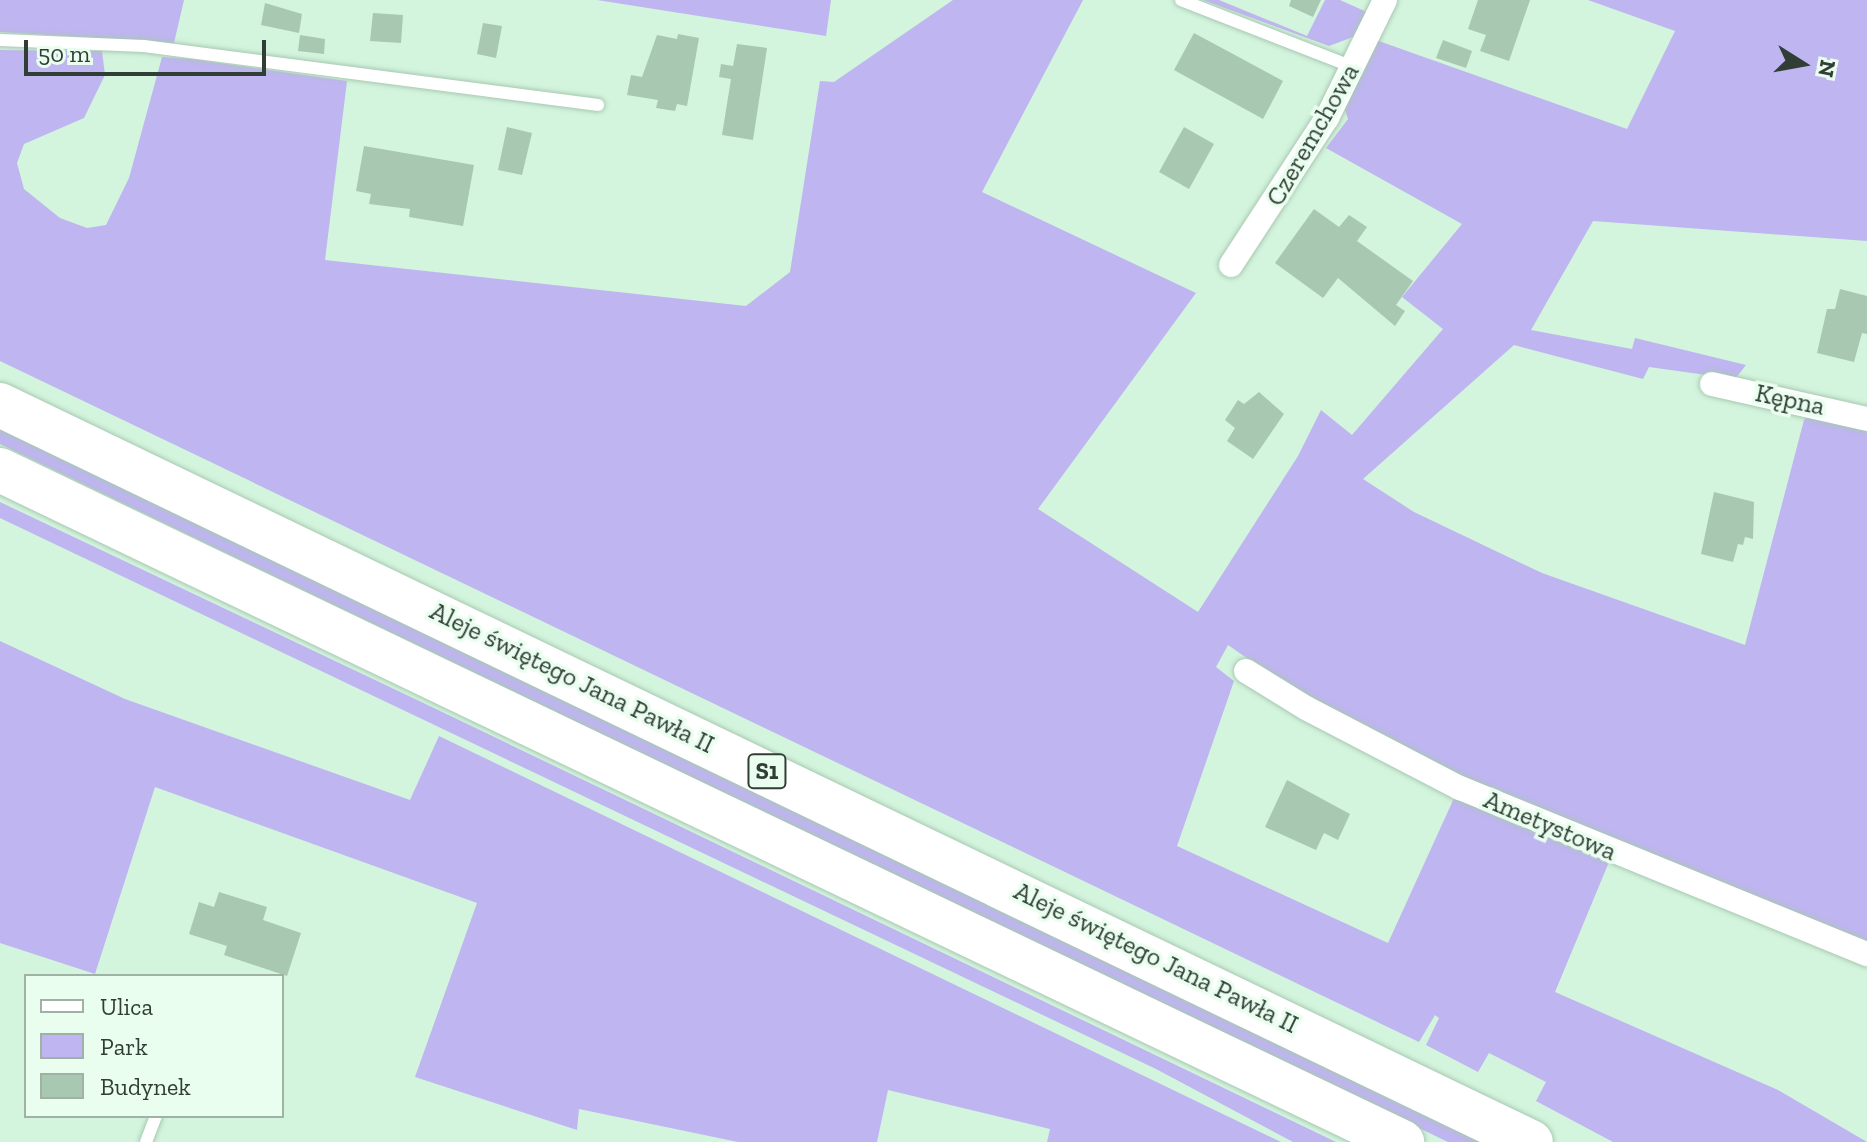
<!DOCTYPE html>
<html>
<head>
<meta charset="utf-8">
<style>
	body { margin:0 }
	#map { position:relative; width:1867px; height:1142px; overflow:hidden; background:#d3f4dd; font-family:"Zilla Slab",serif }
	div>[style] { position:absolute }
	.green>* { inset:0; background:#bfb5f1 }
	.building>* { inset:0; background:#a8c8b1 }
	.roads { filter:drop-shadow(0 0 2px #a8c8b1) drop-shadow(0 0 2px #a8c8b1) }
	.service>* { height:12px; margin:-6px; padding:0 6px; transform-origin:6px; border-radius:6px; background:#fff }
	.minor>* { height:24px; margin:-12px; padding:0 12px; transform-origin:12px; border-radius:12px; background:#fff }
	.motorway>* { height:44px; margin:-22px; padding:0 22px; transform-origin:22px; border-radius:22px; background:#fff }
	span { translate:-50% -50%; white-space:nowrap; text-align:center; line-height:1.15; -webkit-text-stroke:7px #eafef0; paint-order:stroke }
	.shield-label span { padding:2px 6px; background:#eafef0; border:2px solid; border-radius:6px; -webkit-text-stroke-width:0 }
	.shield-label { font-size:24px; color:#313e35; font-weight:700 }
	.street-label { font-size:26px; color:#313e35 }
	.legend { position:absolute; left:24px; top:974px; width:260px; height:144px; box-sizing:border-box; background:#eafef0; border:2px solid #a0b1a5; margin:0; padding:10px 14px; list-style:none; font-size:24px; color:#313e35 }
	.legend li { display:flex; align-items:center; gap:16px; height:40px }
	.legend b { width:40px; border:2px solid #a0b1a5 }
	.north { position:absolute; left:1763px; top:24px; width:80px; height:80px; -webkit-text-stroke:6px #eafef0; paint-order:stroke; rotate:101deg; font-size:22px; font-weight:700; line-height:32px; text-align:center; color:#313e35 }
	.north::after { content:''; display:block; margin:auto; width:28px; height:36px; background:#313e35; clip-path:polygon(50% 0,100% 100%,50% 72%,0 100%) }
	.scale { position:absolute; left:24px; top:40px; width:242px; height:36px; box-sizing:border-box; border:4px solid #313e35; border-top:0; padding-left:10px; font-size:24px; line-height:28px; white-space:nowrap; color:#313e35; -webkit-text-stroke:6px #eafef0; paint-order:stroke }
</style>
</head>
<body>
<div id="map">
	<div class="green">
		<div style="clip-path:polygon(0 0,184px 0,174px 43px,0 32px)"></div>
		<div style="clip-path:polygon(597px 0,831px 0,826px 36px)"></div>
		<div style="clip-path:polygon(953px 0,1083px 0,982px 192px,1196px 293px,1038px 509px,1198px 612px,1298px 456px,1321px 410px,1352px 435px,1443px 329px,1402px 297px,1462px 224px,1326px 148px,1348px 119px,1343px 104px,1376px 40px,1627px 129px,1675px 31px,1588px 0,1867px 0,1867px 241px,1593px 221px,1531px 330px,1632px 349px,1635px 338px,1746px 365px,1735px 379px,1649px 367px,1643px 379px,1514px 345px,1363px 479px,1414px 512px,1542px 573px,1745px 645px,1804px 420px,1811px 413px,1867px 427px,1867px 947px,1464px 781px,1309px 701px,1228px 645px,1216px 667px,1234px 681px,1177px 846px,1388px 943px,1455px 796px,1609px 862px,1555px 992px,1778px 1090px,1867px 1142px,1613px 1142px,1536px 1101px,1546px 1082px,1489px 1053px,1478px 1072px,1426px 1045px,1439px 1018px,1435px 1015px,1419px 1042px,0 361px,0 50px,102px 51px,105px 75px,84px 118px,24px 144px,17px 163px,24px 189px,60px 218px,87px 228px,106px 225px,129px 178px,162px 57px,191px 59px,347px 81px,325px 260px,746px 306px,790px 272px,820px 81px,834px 82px)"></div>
		<div style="clip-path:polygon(1203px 0,1219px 0,1307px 36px,1325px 0,1340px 0,1369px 13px,1353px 37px,1329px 46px)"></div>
		<div style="clip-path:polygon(0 428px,1484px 1142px,1448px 1142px,0 444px)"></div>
		<div style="clip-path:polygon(0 502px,436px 709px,1336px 1142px,1293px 1142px,1156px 1069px,0 518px)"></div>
		<div style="clip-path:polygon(0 641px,125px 699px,410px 800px,439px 736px,1281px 1142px,1047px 1142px,1050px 1129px,888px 1090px,877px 1142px,738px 1142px,579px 1109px,577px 1130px,415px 1077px,477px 903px,155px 787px,95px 974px,0 943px)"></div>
	</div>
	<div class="building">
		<div style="clip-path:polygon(1291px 0,1321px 0,1313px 17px,1289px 6px)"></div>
		<div style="clip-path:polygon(1478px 0,1530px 0,1509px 61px,1480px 51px,1486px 35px,1468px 29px)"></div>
		<div style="clip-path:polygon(265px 3px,302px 14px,299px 33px,261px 25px)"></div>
		<div style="clip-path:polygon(373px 13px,403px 15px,401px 43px,370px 41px)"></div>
		<div style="clip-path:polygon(483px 23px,502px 26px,496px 58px,477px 54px)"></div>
		<div style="clip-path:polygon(1194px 33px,1283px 81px,1263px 119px,1174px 70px)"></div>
		<div style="clip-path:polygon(678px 34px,699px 38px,687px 106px,677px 104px,675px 111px,656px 108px,658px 100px,627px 95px,631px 75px,642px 77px,657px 35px,677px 39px)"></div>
		<div style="clip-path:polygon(300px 35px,325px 39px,324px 54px,298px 51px)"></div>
		<div style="clip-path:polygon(1443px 40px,1472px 51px,1466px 68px,1436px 58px)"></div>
		<div style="clip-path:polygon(737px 44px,767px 48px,753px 140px,722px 135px,731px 79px,719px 77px,721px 64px,733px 66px)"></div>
		<div style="clip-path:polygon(507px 127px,532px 133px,522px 175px,498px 170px)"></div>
		<div style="clip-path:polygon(1184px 127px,1214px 144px,1189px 189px,1159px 172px)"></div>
		<div style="clip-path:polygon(364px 146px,474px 165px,463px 226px,409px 217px,410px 209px,369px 204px,371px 194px,356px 191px)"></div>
		<div style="clip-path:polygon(1314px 209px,1339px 227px,1349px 215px,1367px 227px,1357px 241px,1413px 281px,1396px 305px,1405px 311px,1395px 326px,1338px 278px,1323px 298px,1275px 263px)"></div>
		<div style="clip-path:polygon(1840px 289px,1867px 296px,1867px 334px,1862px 333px,1854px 362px,1817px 353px,1827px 309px,1835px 309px)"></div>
		<div style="clip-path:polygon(1259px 392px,1284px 414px,1253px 459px,1227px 441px,1235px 428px,1225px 420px,1238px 400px,1244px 404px)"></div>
		<div style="clip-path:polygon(1714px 492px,1754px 502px,1753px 539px,1745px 537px,1743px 545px,1738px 544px,1733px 562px,1701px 554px)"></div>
		<div style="clip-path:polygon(1287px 780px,1350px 814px,1338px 840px,1324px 833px,1316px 850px,1265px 827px)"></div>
		<div style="clip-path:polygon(219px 892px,267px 907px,263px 920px,301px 933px,287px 976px,224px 955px,227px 946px,189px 934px,199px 902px,214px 907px)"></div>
	</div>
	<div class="roads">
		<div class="service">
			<div style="left:1181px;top:0;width:185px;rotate:21.3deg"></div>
			<div style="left:0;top:40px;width:144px;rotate:2.4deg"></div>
			<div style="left:144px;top:46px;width:458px;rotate:7.4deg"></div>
			<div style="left:146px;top:1142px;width:28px;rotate:-69deg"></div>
		</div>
		<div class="minor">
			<div style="left:1231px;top:265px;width:176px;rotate:-56.9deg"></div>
			<div style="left:1327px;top:118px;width:131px;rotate:-63.8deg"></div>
			<div style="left:1712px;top:384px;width:159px;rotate:12.7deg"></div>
			<div style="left:1246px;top:671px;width:70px;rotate:31.7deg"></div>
			<div style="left:1306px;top:708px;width:174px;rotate:27.5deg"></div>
			<div style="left:1460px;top:788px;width:440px;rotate:22.2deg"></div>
		</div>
		<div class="motorway">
			<div style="left:0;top:405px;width:1699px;rotate:25.71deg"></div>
			<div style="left:0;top:470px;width:1555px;rotate:25.61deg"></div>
		</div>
	</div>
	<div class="shield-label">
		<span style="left:767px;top:771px">S1</span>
	</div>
	<div class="street-label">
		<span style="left:1313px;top:135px;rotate:-60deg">Czeremchowa</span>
		<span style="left:1790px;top:400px;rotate:12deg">Kępna</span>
		<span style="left:572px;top:678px;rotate:26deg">Aleje świętego Jana Pawła II</span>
		<span style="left:1550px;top:826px;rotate:23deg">Ametystowa</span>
		<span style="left:1156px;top:958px;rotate:26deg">Aleje świętego Jana Pawła II</span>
	</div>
	<ul class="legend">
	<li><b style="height:10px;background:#fff"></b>Ulica</li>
	<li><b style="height:22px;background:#bfb5f1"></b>Park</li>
	<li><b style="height:22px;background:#a8c8b1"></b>Budynek</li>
	</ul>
	<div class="north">N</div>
	<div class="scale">50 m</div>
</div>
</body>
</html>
